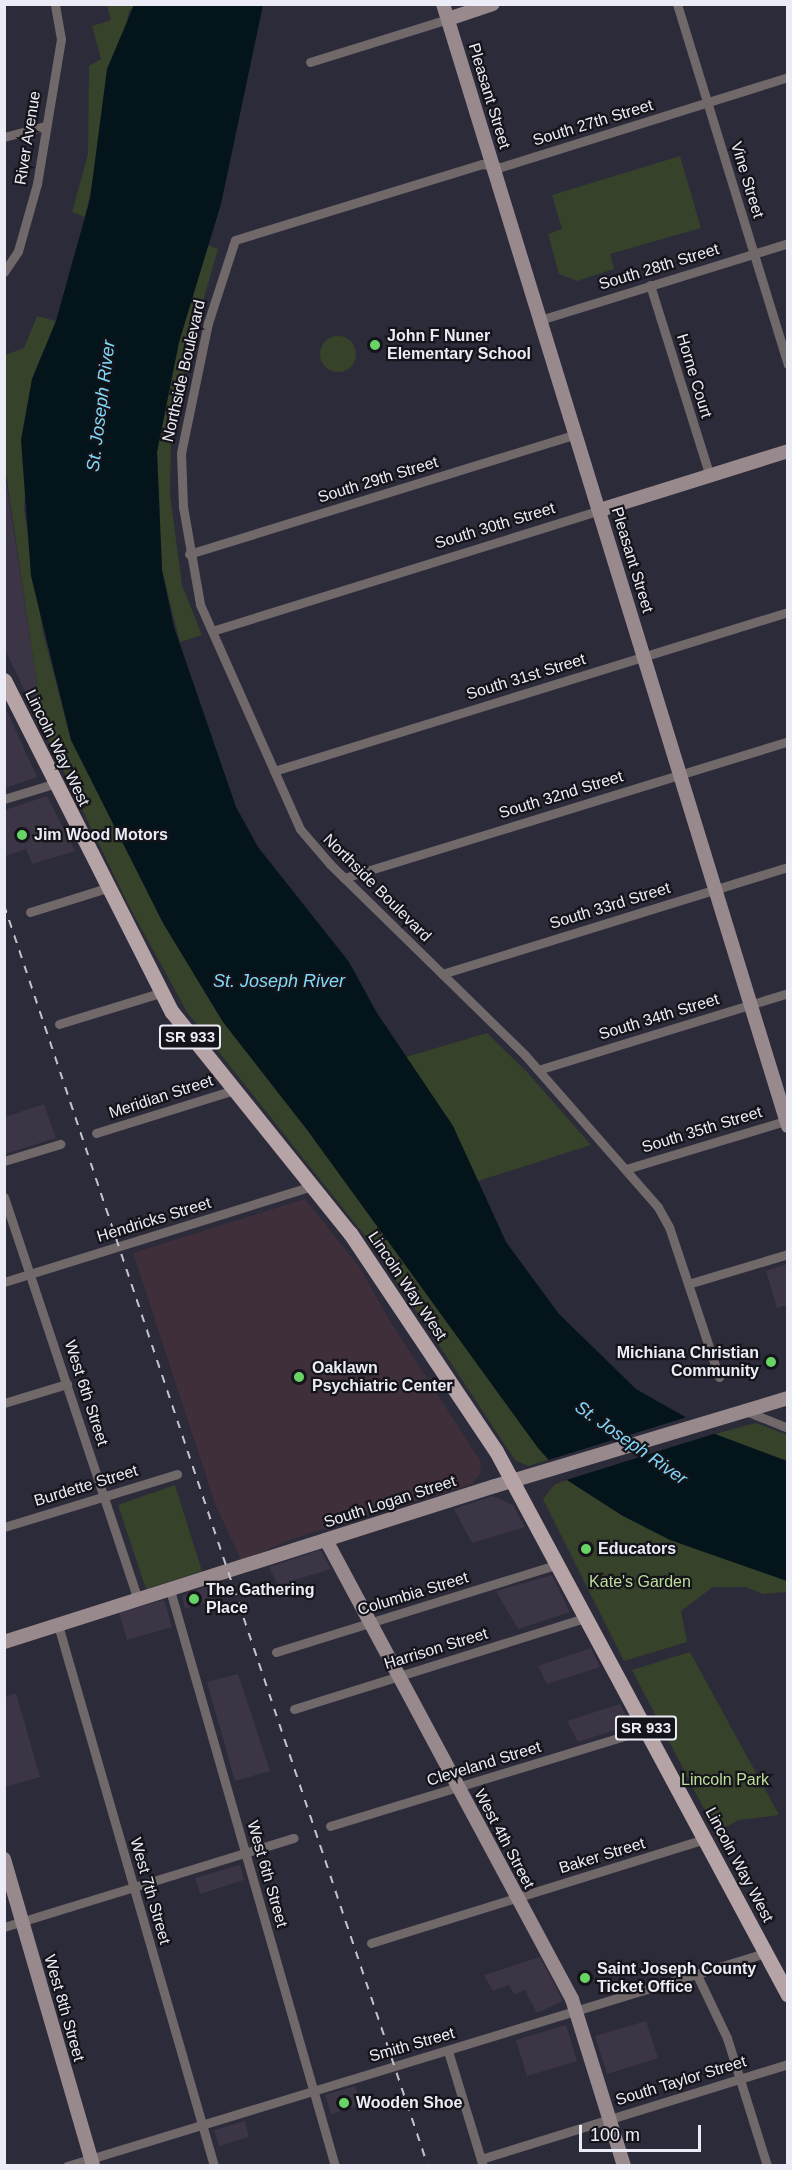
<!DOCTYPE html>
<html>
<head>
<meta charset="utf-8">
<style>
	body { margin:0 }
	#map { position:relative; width:792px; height:2170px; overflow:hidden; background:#2c2b3a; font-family:Helvetica,sans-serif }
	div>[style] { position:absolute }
	.commercial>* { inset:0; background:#3c3545 }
	.medical>* { inset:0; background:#3f2f3a }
	.green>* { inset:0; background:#364229 }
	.round { border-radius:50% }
	.water>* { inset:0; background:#03141a }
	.pier>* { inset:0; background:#2c2b3a }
	.street>* { height:9px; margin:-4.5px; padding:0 4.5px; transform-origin:4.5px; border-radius:4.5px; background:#71686a }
	.secondary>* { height:14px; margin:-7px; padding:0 7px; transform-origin:7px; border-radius:7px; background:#98898c }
	.primary>* { height:15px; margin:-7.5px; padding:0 7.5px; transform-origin:7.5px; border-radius:7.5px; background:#b5a3a6 }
	.rail>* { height:2px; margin-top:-1px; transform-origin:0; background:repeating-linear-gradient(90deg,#c3c3ce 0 8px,transparent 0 16px) }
	.dots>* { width:16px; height:16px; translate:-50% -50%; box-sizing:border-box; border:3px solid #15141b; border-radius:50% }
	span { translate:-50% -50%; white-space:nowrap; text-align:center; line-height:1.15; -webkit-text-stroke:4.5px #15141b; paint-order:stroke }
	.shield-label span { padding:2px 4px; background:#15141b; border:2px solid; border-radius:4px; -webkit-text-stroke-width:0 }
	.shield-label { font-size:15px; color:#ececf6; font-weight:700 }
	.street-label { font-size:16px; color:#ececf6 }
	.poi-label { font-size:16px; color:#ececf6; font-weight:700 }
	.left { translate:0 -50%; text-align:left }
	.right { translate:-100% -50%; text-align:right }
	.park-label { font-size:16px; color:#bede9a }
	.water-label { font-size:18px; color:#81dafa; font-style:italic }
	.frame { position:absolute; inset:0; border:6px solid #ececf6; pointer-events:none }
	.scale { position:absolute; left:579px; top:2125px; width:122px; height:27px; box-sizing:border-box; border:3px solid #ececf6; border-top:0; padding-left:8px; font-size:18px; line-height:21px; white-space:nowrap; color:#ececf6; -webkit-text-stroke:4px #15141b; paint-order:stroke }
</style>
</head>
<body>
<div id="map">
	<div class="commercial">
		<div style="clip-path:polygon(4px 467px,39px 698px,30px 702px,5px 649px)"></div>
		<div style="clip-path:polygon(5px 707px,37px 777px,5px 788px,4px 788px)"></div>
		<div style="clip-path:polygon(47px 796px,75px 851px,32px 864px,26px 849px,5px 856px,5px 810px)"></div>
		<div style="clip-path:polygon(44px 1104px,56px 1138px,5px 1154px,5px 1117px)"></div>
		<div style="clip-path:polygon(787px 1264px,787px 1305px,777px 1308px,766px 1271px)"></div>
		<div style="clip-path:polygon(493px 1496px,513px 1505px,525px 1527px,472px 1543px,454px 1509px)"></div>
		<div style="clip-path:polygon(321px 1550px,331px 1569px,294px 1580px,299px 1595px,285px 1599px,269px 1567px)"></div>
		<div style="clip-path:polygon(552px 1575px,570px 1612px,518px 1629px,496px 1591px)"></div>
		<div style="clip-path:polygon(209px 1585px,214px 1600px,185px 1609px,182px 1596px)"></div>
		<div style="clip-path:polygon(164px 1600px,172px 1627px,127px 1640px,119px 1613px)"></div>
		<div style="clip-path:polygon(591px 1648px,600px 1667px,547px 1684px,538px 1666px)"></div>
		<div style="clip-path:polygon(238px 1674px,270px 1771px,235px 1781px,207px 1682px)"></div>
		<div style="clip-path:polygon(16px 1693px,40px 1777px,5px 1787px,5px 1697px)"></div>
		<div style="clip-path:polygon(620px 1704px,631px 1725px,578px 1742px,567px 1721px)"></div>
		<div style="clip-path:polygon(240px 1865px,244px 1880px,200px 1894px,195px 1878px)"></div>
		<div style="clip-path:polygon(540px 1957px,563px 2001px,537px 2013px,525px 1990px,514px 1994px,509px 1985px,493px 1991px,484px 1975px)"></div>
		<div style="clip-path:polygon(646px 2021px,658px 2058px,607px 2074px,595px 2036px)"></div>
		<div style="clip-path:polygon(566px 2025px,577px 2061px,527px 2076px,516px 2040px)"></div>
		<div style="clip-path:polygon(355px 2086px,361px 2105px,331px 2114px,325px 2095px)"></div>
		<div style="clip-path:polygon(245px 2121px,249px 2137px,219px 2146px,214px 2130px)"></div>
	</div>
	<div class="medical">
		<div style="clip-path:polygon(305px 1199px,360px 1268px,388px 1318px,481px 1462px,480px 1474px,472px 1484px,295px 1538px,241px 1560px,216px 1506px,133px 1253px)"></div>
	</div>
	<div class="green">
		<div style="clip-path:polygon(107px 5px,134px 5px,129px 12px,85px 217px,72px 212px,88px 154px,89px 66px,101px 59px,92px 26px,111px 20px)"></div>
		<div style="clip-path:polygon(680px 156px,701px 228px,610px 254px,614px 269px,577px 281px,559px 274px,548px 234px,562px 229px,552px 195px)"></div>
		<div style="clip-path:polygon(207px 245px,218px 249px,190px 347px,171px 444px,170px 495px,182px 585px,202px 635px,180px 642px,162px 570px,157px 452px,179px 342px)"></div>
		<div style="clip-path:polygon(37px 316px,56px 321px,32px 379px,24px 510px,43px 633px,71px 740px,163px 923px,223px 1022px,308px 1131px,548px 1460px,528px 1466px,515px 1460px,377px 1251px,187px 1012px,128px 904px,30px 702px,39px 698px,5px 467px,5px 355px,24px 348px)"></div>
		<div class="round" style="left:320px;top:336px;width:36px;height:36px"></div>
		<div style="clip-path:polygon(487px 1033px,527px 1072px,591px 1145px,478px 1181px,453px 1126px,406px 1057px)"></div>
		<div style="clip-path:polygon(756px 1423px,787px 1435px,787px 1461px,715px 1434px)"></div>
		<div style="clip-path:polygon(567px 1480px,623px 1516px,787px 1581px,787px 1592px,763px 1594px,746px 1587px,713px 1587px,681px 1611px,687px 1642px,624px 1661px,543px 1499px,554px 1485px)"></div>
		<div style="clip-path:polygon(175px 1485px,202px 1571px,146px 1589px,118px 1505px)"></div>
		<div style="clip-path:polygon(690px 1652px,779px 1815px,739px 1820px,716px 1832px,632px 1670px)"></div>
	</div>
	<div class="water">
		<div style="clip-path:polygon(134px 5px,263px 5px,221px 204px,179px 342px,157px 452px,162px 570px,174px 627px,236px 807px,258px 847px,349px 962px,377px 1013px,453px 1126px,506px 1242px,559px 1314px,636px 1389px,715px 1434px,787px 1461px,787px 1581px,670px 1540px,623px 1516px,567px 1480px,538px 1448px,308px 1131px,223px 1022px,163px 923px,71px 740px,31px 576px,21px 440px,32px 379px,56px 321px,90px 199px,107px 69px)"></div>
	</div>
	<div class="pier">
		<div style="clip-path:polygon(687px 1417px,720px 1432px,563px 1481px,545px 1461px)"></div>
	</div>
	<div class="street">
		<div style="left:677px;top:4px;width:377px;rotate:72.9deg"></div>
		<div style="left:310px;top:62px;width:145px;rotate:-17.3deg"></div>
		<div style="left:4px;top:137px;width:42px;rotate:-15deg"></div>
		<div style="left:4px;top:272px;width:25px;rotate:-56deg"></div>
		<div style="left:18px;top:251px;width:70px;rotate:-74.2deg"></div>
		<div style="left:37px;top:184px;width:147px;rotate:-80.6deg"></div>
		<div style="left:61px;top:39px;width:36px;rotate:-100deg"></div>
		<div style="left:650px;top:285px;width:200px;rotate:72.6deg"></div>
		<div style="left:540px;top:320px;width:260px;rotate:-17.2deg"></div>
		<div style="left:189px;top:554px;width:405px;rotate:-17.2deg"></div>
		<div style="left:212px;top:631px;width:406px;rotate:-17.3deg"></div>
		<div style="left:274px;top:771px;width:538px;rotate:-17.19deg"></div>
		<div style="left:4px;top:799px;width:51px;rotate:-17deg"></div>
		<div style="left:344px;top:878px;width:465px;rotate:-17.1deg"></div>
		<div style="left:30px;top:912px;width:81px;rotate:-17.3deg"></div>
		<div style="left:442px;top:974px;width:362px;rotate:-17.2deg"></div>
		<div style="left:59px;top:1024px;width:106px;rotate:-17.1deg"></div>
		<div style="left:538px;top:1070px;width:262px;rotate:-17.1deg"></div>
		<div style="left:96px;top:1133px;width:145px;rotate:-17.3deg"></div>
		<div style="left:4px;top:1161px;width:59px;rotate:-16.9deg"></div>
		<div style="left:626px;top:1169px;width:169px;rotate:-16.8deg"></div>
		<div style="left:4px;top:1197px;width:425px;rotate:71.6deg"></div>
		<div style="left:4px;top:1282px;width:323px;rotate:-17.3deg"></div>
		<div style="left:688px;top:1284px;width:104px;rotate:-16.7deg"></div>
		<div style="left:719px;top:1377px;width:158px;rotate:-108.4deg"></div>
		<div style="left:669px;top:1227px;width:23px;rotate:-119deg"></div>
		<div style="left:658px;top:1207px;width:203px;rotate:-131.2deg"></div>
		<div style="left:524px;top:1054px;width:272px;rotate:-135.6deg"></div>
		<div style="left:330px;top:864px;width:46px;rotate:-130.6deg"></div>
		<div style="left:300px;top:829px;width:246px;rotate:-114deg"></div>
		<div style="left:200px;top:604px;width:98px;rotate:-99.9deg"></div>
		<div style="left:183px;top:507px;width:54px;rotate:-92.1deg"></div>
		<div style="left:181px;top:453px;width:133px;rotate:-78.3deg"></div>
		<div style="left:208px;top:323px;width:87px;rotate:-72deg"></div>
		<div style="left:235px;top:240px;width:258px;rotate:-17.1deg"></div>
		<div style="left:482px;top:164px;width:19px;rotate:9deg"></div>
		<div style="left:501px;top:167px;width:301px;rotate:-17.4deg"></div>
		<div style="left:4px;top:1403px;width:66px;rotate:-16.8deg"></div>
		<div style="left:746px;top:1411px;width:45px;rotate:22deg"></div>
		<div style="left:4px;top:1527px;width:181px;rotate:-17deg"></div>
		<div style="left:170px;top:1590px;width:599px;rotate:74.02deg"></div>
		<div style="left:58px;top:1625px;width:563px;rotate:73.91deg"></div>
		<div style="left:276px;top:1652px;width:296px;rotate:-17.3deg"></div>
		<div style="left:294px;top:1709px;width:307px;rotate:-17.4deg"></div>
		<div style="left:330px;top:1826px;width:332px;rotate:-17deg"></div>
		<div style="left:4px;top:1927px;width:303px;rotate:-17.1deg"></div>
		<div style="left:371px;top:1943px;width:350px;rotate:-17.3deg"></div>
		<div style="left:697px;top:1975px;width:70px;rotate:64.5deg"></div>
		<div style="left:727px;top:2038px;width:134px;rotate:72.6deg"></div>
		<div style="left:448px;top:2051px;width:120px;rotate:73.1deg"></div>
		<div style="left:481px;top:2159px;width:321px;rotate:-17.2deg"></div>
		<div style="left:67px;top:2166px;width:730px;rotate:-16.97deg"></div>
	</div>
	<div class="secondary">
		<div style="left:443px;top:4px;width:1174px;rotate:72.91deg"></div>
		<div style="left:448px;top:19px;width:47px;rotate:-18.4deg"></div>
		<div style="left:600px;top:510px;width:197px;rotate:-17.4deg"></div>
		<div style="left:326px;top:1540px;width:521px;rotate:61.81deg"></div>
		<div style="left:572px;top:1999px;width:175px;rotate:72.7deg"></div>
		<div style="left:4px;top:1642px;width:515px;rotate:-17.63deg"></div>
		<div style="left:495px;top:1486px;width:306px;rotate:-16.7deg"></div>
		<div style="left:4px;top:1859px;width:320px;rotate:73.8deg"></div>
	</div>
	<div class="primary">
		<div style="left:4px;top:680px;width:372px;rotate:63.2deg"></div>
		<div style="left:172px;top:1012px;width:284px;rotate:51.2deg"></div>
		<div style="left:350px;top:1233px;width:262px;rotate:56.2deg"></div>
		<div style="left:496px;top:1451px;width:617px;rotate:61.77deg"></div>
	</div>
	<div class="rail">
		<div style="left:4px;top:905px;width:1330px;rotate:71.42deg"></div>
	</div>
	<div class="dots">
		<div style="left:375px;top:345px;background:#68d465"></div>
		<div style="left:22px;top:835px;background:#68d465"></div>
		<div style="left:771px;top:1362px;background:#68d465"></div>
		<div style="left:299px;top:1377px;background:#68d465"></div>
		<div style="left:586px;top:1549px;background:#68d465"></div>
		<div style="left:194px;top:1599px;background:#68d465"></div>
		<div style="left:585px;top:1978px;background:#68d465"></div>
		<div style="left:344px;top:2103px;background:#68d465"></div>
	</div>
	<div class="shield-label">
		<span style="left:190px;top:1037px">SR 933</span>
		<span style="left:646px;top:1728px">SR 933</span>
	</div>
	<div class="street-label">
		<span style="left:489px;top:96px;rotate:73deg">Pleasant Street</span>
		<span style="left:593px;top:123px;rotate:-17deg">South 27th Street</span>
		<span style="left:28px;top:138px;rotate:-81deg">River Avenue</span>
		<span style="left:747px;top:180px;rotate:73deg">Vine Street</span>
		<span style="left:659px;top:267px;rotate:-17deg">South 28th Street</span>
		<span style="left:184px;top:371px;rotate:-77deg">Northside Boulevard</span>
		<span style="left:694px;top:376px;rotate:73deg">Horne Court</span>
		<span style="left:378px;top:480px;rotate:-17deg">South 29th Street</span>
		<span style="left:495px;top:526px;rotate:-17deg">South 30th Street</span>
		<span style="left:632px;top:560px;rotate:73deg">Pleasant Street</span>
		<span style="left:526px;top:677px;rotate:-17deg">South 31st Street</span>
		<span style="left:57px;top:748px;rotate:64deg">Lincoln Way West</span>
		<span style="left:561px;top:795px;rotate:-17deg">South 32nd Street</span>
		<span style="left:377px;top:888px;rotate:45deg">Northside Boulevard</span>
		<span style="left:610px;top:906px;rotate:-17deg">South 33rd Street</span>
		<span style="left:659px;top:1017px;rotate:-17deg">South 34th Street</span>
		<span style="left:161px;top:1097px;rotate:-18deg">Meridian Street</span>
		<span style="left:702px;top:1130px;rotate:-17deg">South 35th Street</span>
		<span style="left:154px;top:1220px;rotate:-17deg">Hendricks Street</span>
		<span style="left:407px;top:1286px;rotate:56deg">Lincoln Way West</span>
		<span style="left:86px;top:1393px;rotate:72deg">West 6th Street</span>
		<span style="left:86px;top:1486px;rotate:-17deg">Burdette Street</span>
		<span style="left:390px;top:1502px;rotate:-18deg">South Logan Street</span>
		<span style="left:413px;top:1594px;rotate:-17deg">Columbia Street</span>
		<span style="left:436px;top:1649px;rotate:-17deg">Harrison Street</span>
		<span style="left:484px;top:1764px;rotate:-17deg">Cleveland Street</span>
		<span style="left:504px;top:1839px;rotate:62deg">West 4th Street</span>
		<span style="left:602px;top:1856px;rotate:-17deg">Baker Street</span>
		<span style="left:739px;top:1865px;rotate:62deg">Lincoln Way West</span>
		<span style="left:267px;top:1874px;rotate:74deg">West 6th Street</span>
		<span style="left:150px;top:1891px;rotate:74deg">West 7th Street</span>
		<span style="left:64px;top:2008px;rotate:74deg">West 8th Street</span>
		<span style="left:412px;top:2045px;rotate:-16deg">Smith Street</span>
		<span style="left:681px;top:2081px;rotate:-17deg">South Taylor Street</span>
	</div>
	<div class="poi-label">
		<span class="left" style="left:387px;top:345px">John F Nuner<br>Elementary School</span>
		<span class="left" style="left:34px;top:835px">Jim Wood Motors</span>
		<span class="right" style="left:759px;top:1362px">Michiana Christian<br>Community</span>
		<span class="left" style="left:312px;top:1377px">Oaklawn<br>Psychiatric Center</span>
		<span class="left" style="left:598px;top:1549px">Educators</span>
		<span class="left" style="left:206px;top:1599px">The Gathering<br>Place</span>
		<span class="left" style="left:597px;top:1978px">Saint Joseph County<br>Ticket Office</span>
		<span class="left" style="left:356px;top:2103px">Wooden Shoe</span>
	</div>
	<div class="park-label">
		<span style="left:640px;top:1582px">Kate's Garden</span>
		<span style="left:725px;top:1780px">Lincoln Park</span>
	</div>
	<div class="water-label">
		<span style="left:101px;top:406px;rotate:-83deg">St. Joseph River</span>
		<span style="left:279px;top:981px">St. Joseph River</span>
		<span style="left:631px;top:1443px;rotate:35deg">St. Joseph River</span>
	</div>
	<div class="frame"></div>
	<div class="scale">100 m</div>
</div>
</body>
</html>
